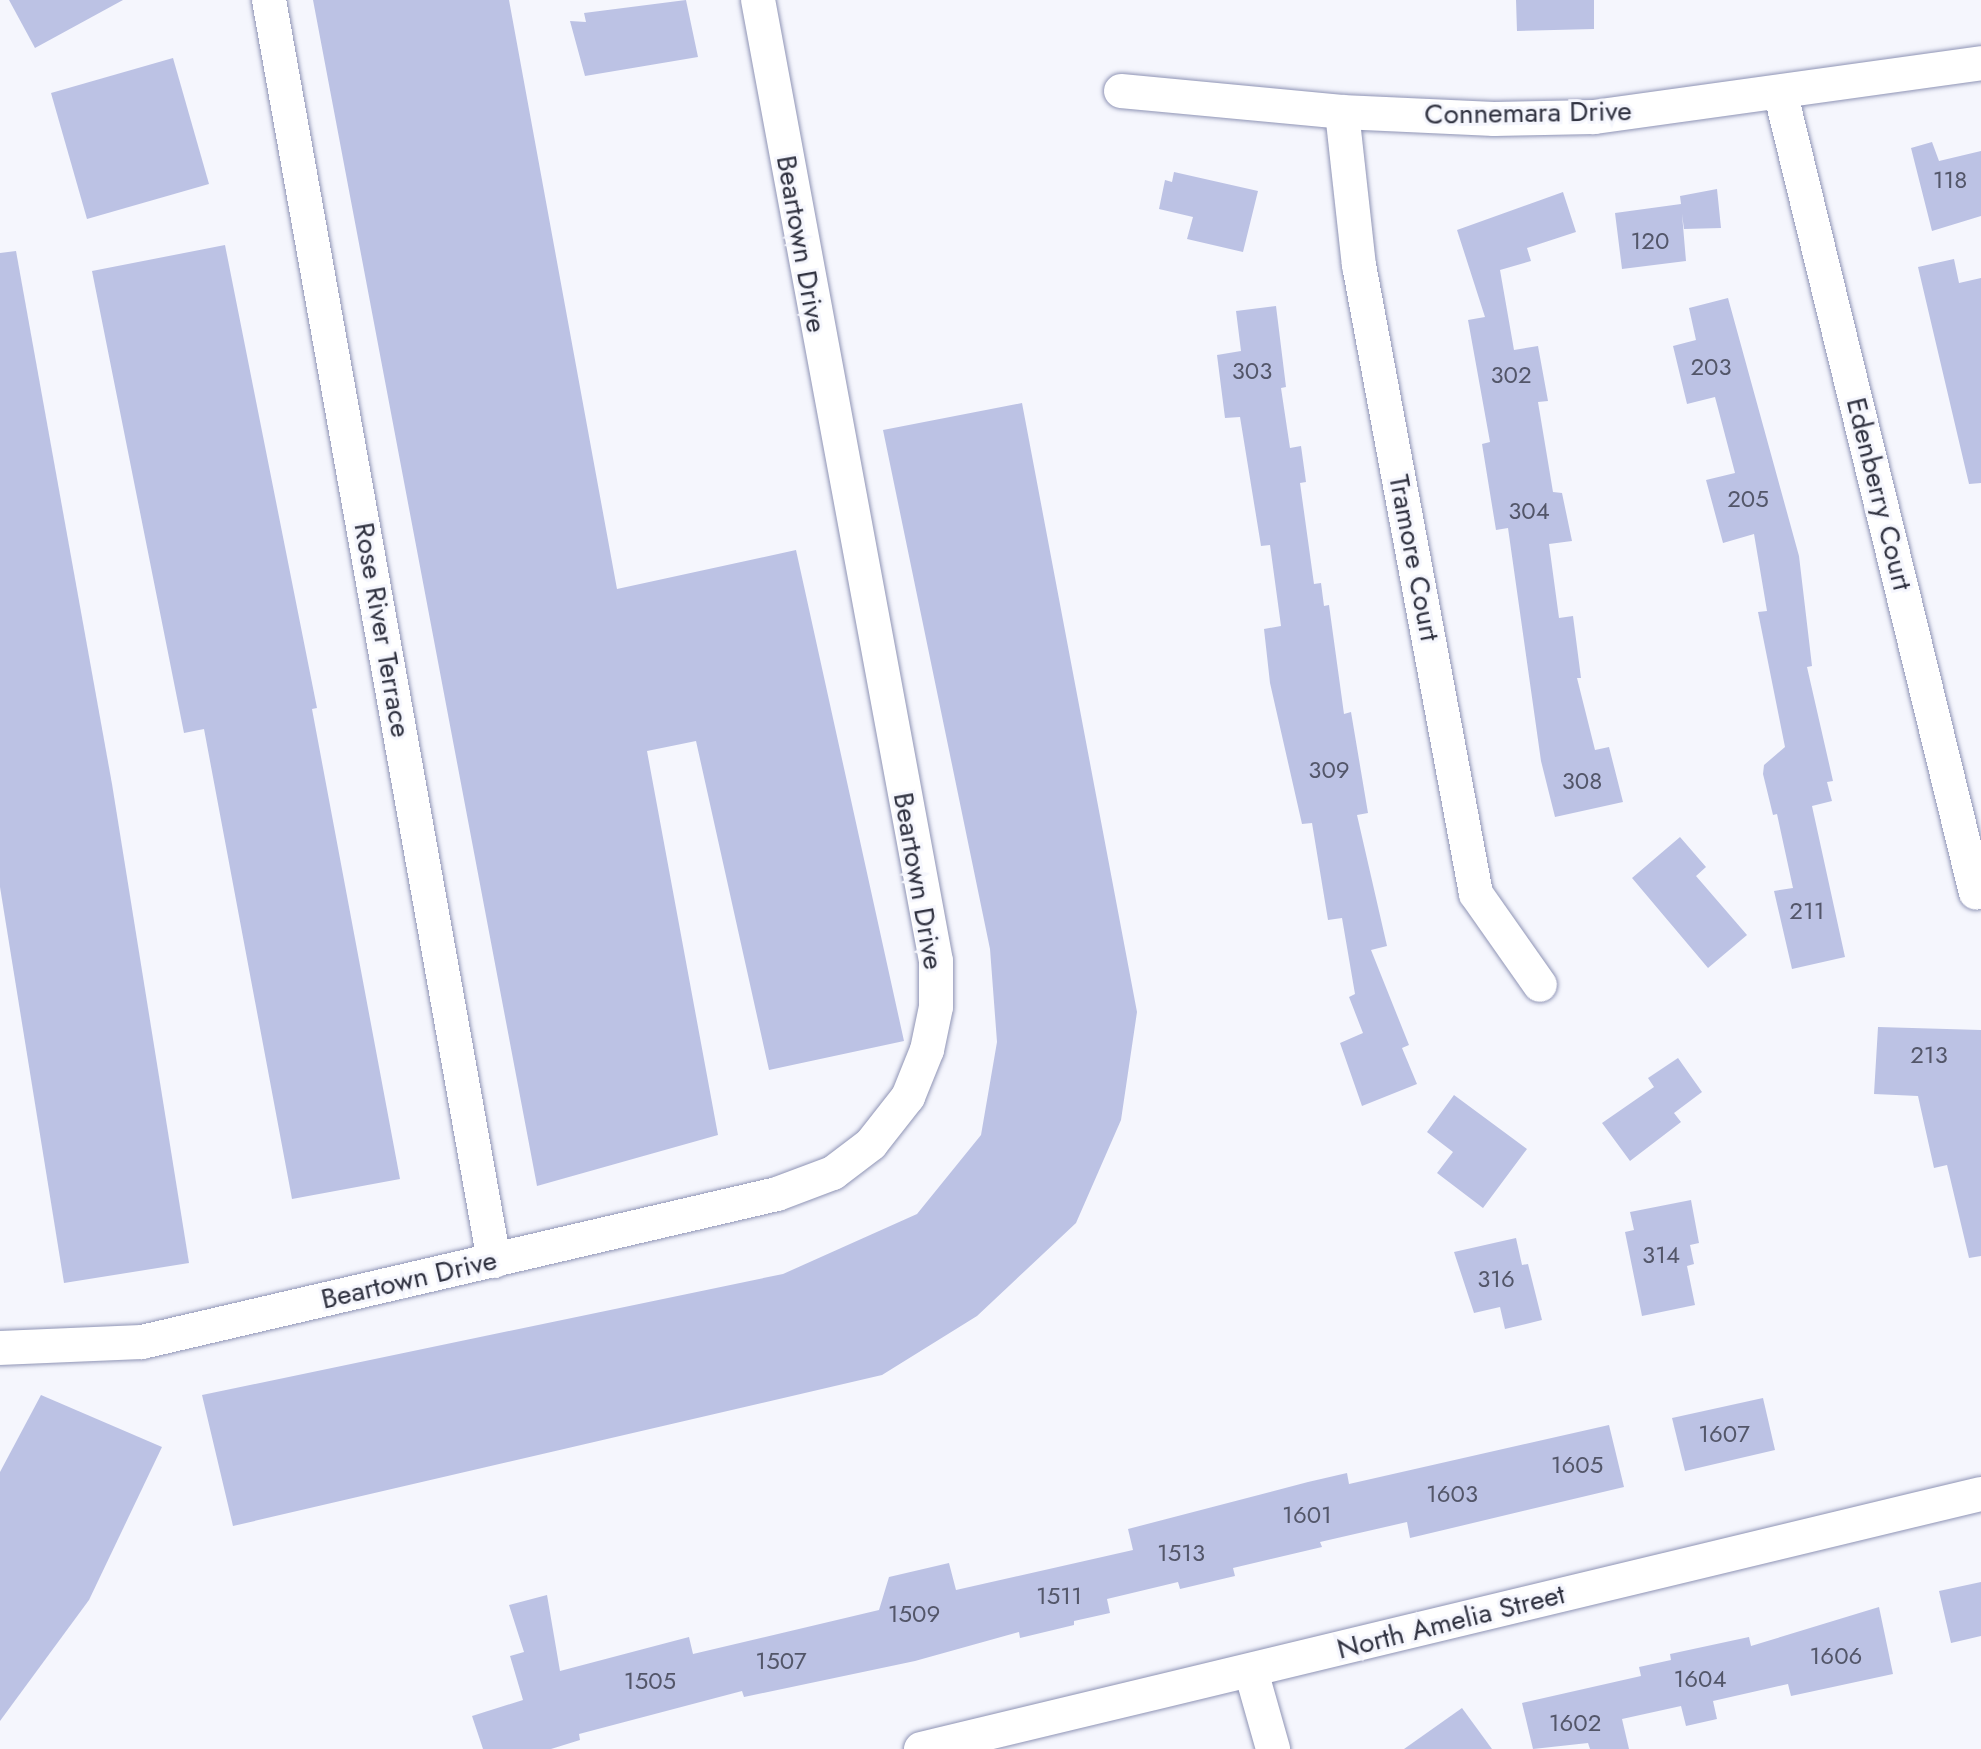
<!DOCTYPE html>
<html>
<head>
<meta charset="utf-8">
<style>
	body { margin:0 }
	#map { position:relative; width:1981px; height:1749px; overflow:hidden; background:#f5f6fd; font-family:Jost,sans-serif }
	div>[style] { position:absolute }
	.building>* { inset:0; background:#bcc2e4 }
	.roads { filter:drop-shadow(0 0 2px #8f94b5) drop-shadow(0 0 2px #8f94b5) }
	.street>* { height:34px; margin:-17px; padding:0 17px; transform-origin:17px; border-radius:17px; background:#fff }
	span { translate:-50% -50%; white-space:nowrap; text-align:center; line-height:1.15; -webkit-text-stroke:6px #f5f6fd; paint-order:stroke }
	.number-label { font-size:24px; color:#535669 }
	.number-label span { -webkit-text-stroke-width:0 }
	.street-label { font-size:28px; color:#303240 }
</style>
</head>
<body>
<div id="map">
	<div class="building">
		<div style="clip-path:polygon(9px 0,123px 0,35px 48px)"></div>
		<div style="clip-path:polygon(313px 0,509px 0,617px 589px,796px 550px,904px 1041px,769px 1070px,696px 741px,647px 751px,718px 1135px,537px 1186px)"></div>
		<div style="clip-path:polygon(686px 0,698px 57px,585px 76px,570px 21px,586px 22px,584px 13px)"></div>
		<div style="clip-path:polygon(1516px 0,1594px 0,1594px 29px,1517px 31px)"></div>
		<div style="clip-path:polygon(173px 58px,209px 184px,87px 219px,51px 93px)"></div>
		<div style="clip-path:polygon(1932px 142px,1939px 161px,1981px 151px,1981px 216px,1932px 231px,1911px 148px)"></div>
		<div style="clip-path:polygon(1174px 172px,1258px 191px,1243px 252px,1187px 239px,1193px 217px,1159px 209px,1165px 180px,1172px 182px)"></div>
		<div style="clip-path:polygon(1717px 189px,1721px 228px,1684px 229px,1682px 214px,1686px 261px,1622px 269px,1615px 213px,1681px 204px,1680px 196px)"></div>
		<div style="clip-path:polygon(1563px 192px,1576px 232px,1527px 248px,1531px 261px,1500px 270px,1514px 350px,1538px 346px,1548px 401px,1538px 402px,1553px 492px,1562px 493px,1572px 541px,1549px 544px,1559px 618px,1573px 616px,1581px 678px,1577px 678px,1595px 750px,1609px 747px,1623px 802px,1555px 817px,1541px 761px,1508px 528px,1496px 530px,1482px 444px,1490px 442px,1468px 320px,1485px 317px,1457px 230px)"></div>
		<div style="clip-path:polygon(225px 245px,317px 708px,312px 709px,400px 1179px,292px 1199px,204px 729px,184px 733px,92px 271px)"></div>
		<div style="clip-path:polygon(16px 251px,112px 784px,189px 1263px,64px 1283px,0 887px,0 253px)"></div>
		<div style="clip-path:polygon(1954px 259px,1959px 283px,1981px 278px,1981px 483px,1969px 484px,1918px 267px)"></div>
		<div style="clip-path:polygon(1728px 298px,1799px 556px,1812px 666px,1807px 667px,1833px 781px,1827px 782px,1832px 801px,1812px 806px,1845px 957px,1792px 969px,1774px 891px,1793px 888px,1777px 814px,1773px 815px,1763px 774px,1764px 765px,1785px 747px,1758px 612px,1767px 611px,1754px 534px,1723px 543px,1706px 480px,1735px 473px,1715px 397px,1687px 404px,1673px 346px,1696px 340px,1689px 308px)"></div>
		<div style="clip-path:polygon(1276px 306px,1286px 387px,1281px 388px,1290px 448px,1301px 446px,1306px 482px,1300px 483px,1314px 584px,1321px 583px,1324px 606px,1329px 605px,1344px 714px,1351px 712px,1368px 813px,1357px 815px,1387px 946px,1371px 950px,1409px 1045px,1402px 1048px,1417px 1084px,1362px 1106px,1340px 1043px,1363px 1033px,1349px 997px,1355px 994px,1342px 918px,1328px 920px,1312px 823px,1302px 824px,1270px 683px,1264px 629px,1281px 626px,1270px 545px,1261px 546px,1240px 417px,1225px 418px,1217px 355px,1241px 351px,1236px 311px)"></div>
		<div style="clip-path:polygon(1022px 403px,1137px 1012px,1121px 1120px,1076px 1223px,977px 1316px,882px 1375px,233px 1526px,202px 1395px,783px 1274px,917px 1214px,981px 1135px,997px 1042px,990px 949px,883px 430px)"></div>
		<div style="clip-path:polygon(1680px 837px,1706px 867px,1696px 876px,1747px 935px,1708px 968px,1632px 878px)"></div>
		<div style="clip-path:polygon(1878px 1027px,1981px 1030px,1981px 1256px,1969px 1258px,1947px 1165px,1934px 1168px,1918px 1096px,1874px 1094px)"></div>
		<div style="clip-path:polygon(1678px 1058px,1702px 1092px,1674px 1113px,1681px 1122px,1630px 1161px,1602px 1123px,1654px 1087px,1648px 1078px)"></div>
		<div style="clip-path:polygon(1454px 1095px,1527px 1149px,1483px 1208px,1437px 1173px,1453px 1152px,1427px 1132px)"></div>
		<div style="clip-path:polygon(1691px 1200px,1699px 1243px,1690px 1245px,1694px 1264px,1687px 1266px,1695px 1305px,1642px 1316px,1625px 1232px,1634px 1230px,1630px 1212px)"></div>
		<div style="clip-path:polygon(1516px 1238px,1522px 1265px,1528px 1264px,1542px 1320px,1505px 1329px,1500px 1307px,1474px 1313px,1454px 1252px)"></div>
		<div style="clip-path:polygon(41px 1395px,162px 1447px,89px 1600px,0 1721px,0 1472px)"></div>
		<div style="clip-path:polygon(1763px 1398px,1775px 1450px,1685px 1471px,1672px 1418px)"></div>
		<div style="clip-path:polygon(1609px 1425px,1624px 1487px,1410px 1538px,1407px 1522px,1320px 1542px,1322px 1547px,1233px 1568px,1235px 1576px,1180px 1589px,1178px 1582px,1107px 1599px,1110px 1613px,1074px 1621px,1074px 1625px,1020px 1638px,1019px 1632px,915px 1661px,744px 1697px,742px 1691px,579px 1734px,580px 1740px,551px 1749px,483px 1749px,472px 1716px,523px 1700px,510px 1656px,524px 1652px,509px 1605px,547px 1595px,560px 1671px,689px 1637px,693px 1654px,879px 1610px,889px 1577px,949px 1563px,956px 1590px,1133px 1550px,1128px 1529px,1308px 1482px,1347px 1473px,1349px 1484px)"></div>
		<div style="clip-path:polygon(1981px 1582px,1981px 1636px,1951px 1643px,1939px 1591px)"></div>
		<div style="clip-path:polygon(1879px 1607px,1893px 1674px,1791px 1696px,1788px 1684px,1713px 1701px,1717px 1719px,1686px 1726px,1681px 1706px,1622px 1719px,1629px 1749px,1590px 1749px,1588px 1743px,1533px 1749px,1522px 1703px,1641px 1676px,1639px 1667px,1671px 1660px,1670px 1654px,1749px 1637px,1751px 1646px)"></div>
		<div style="clip-path:polygon(1462px 1708px,1492px 1749px,1404px 1749px)"></div>
	</div>
	<div class="roads">
		<div class="street">
			<div style="left:269px;top:0;width:1281px;rotate:79.88deg"></div>
			<div style="left:1121px;top:91px;width:222px;rotate:5.4deg"></div>
			<div style="left:1342px;top:112px;width:152px;rotate:2.6deg"></div>
			<div style="left:1494px;top:119px;width:100px;rotate:-1.1deg"></div>
			<div style="left:1594px;top:117px;width:391px;rotate:-7.9deg"></div>
			<div style="left:1781px;top:95px;width:821px;rotate:76.27deg"></div>
			<div style="left:1342px;top:112px;width:154px;rotate:83.7deg"></div>
			<div style="left:1359px;top:265px;width:640px;rotate:79.46deg"></div>
			<div style="left:1476px;top:894px;width:111px;rotate:54.9deg"></div>
			<div style="left:0;top:1348px;width:142px;rotate:-2.4deg"></div>
			<div style="left:142px;top:1342px;width:652px;rotate:-13.12deg"></div>
			<div style="left:777px;top:1194px;width:60px;rotate:-20.6deg"></div>
			<div style="left:833px;top:1173px;width:48px;rotate:-37.3deg"></div>
			<div style="left:871px;top:1144px;width:60px;rotate:-51.8deg"></div>
			<div style="left:908px;top:1097px;width:51px;rotate:-68deg"></div>
			<div style="left:927px;top:1050px;width:44px;rotate:-78.2deg"></div>
			<div style="left:936px;top:1007px;width:46px;rotate:-90deg"></div>
			<div style="left:936px;top:961px;width:977px;rotate:-100.49deg"></div>
			<div style="left:1251px;top:1671px;width:81px;rotate:74.2deg"></div>
			<div style="left:921px;top:1749px;width:1090px;rotate:-13.53deg"></div>
		</div>
	</div>
	<div class="number-label">
		<span style="left:1950px;top:180px">118</span>
		<span style="left:1650px;top:241px">120</span>
		<span style="left:1711px;top:367px">203</span>
		<span style="left:1252px;top:371px">303</span>
		<span style="left:1511px;top:375px">302</span>
		<span style="left:1748px;top:499px">205</span>
		<span style="left:1529px;top:511px">304</span>
		<span style="left:1329px;top:770px">309</span>
		<span style="left:1582px;top:781px">308</span>
		<span style="left:1807px;top:911px">211</span>
		<span style="left:1929px;top:1055px">213</span>
		<span style="left:1661px;top:1255px">314</span>
		<span style="left:1496px;top:1279px">316</span>
		<span style="left:1724px;top:1434px">1607</span>
		<span style="left:1577px;top:1465px">1605</span>
		<span style="left:1452px;top:1494px">1603</span>
		<span style="left:1307px;top:1515px">1601</span>
		<span style="left:1181px;top:1553px">1513</span>
		<span style="left:1059px;top:1596px">1511</span>
		<span style="left:914px;top:1614px">1509</span>
		<span style="left:1836px;top:1656px">1606</span>
		<span style="left:781px;top:1661px">1507</span>
		<span style="left:1700px;top:1679px">1604</span>
		<span style="left:650px;top:1681px">1505</span>
		<span style="left:1575px;top:1723px">1602</span>
	</div>
	<div class="street-label">
		<span style="left:1528px;top:113px;rotate:-1deg">Connemara Drive</span>
		<span style="left:801px;top:244px;rotate:80deg">Beartown Drive</span>
		<span style="left:1879px;top:494px;rotate:76deg">Edenberry Court</span>
		<span style="left:1414px;top:558px;rotate:79deg">Tramore Court</span>
		<span style="left:382px;top:630px;rotate:80deg">Rose River Terrace</span>
		<span style="left:918px;top:881px;rotate:80deg">Beartown Drive</span>
		<span style="left:409px;top:1280px;rotate:-13deg">Beartown Drive</span>
		<span style="left:1451px;top:1622px;rotate:-14deg">North Amelia Street</span>
	</div>
</div>
</body>
</html>
